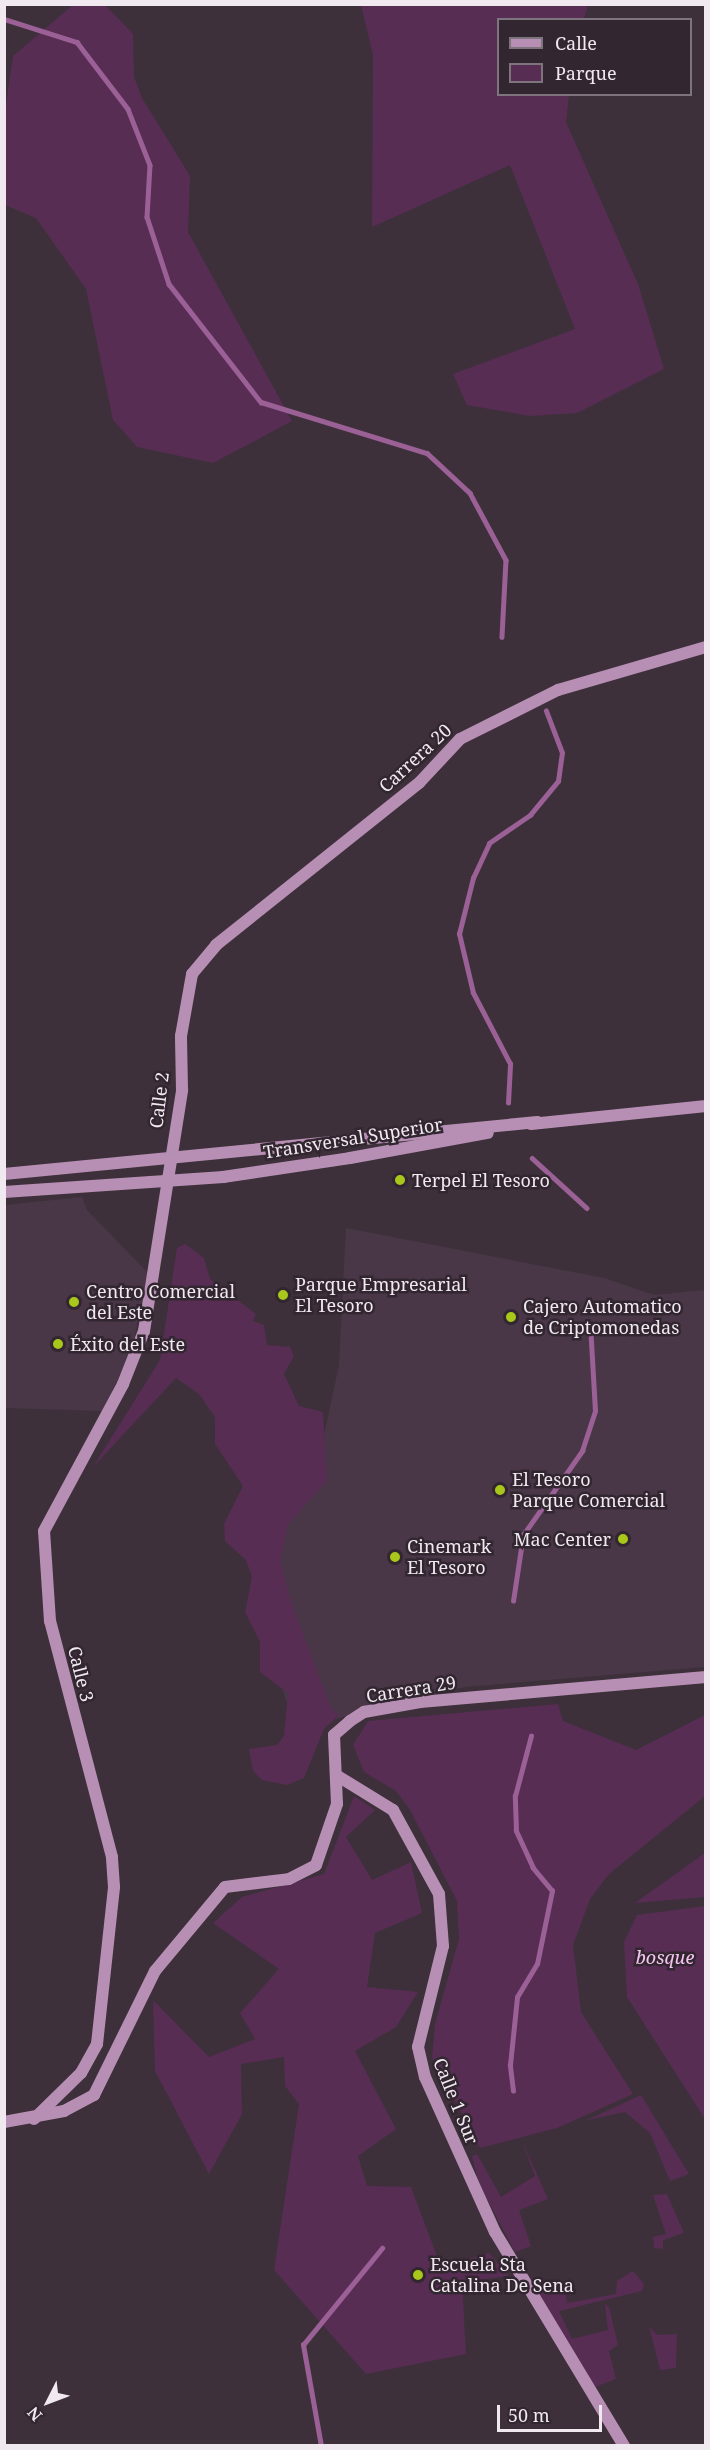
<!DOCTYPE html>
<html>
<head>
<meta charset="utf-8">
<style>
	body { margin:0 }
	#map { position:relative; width:710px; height:2450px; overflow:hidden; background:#3d303b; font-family:"Noto Serif",serif }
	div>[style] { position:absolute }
	.built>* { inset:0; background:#493747 }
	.green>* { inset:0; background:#572d54 }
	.stream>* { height:4.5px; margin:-2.25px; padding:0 2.25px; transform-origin:2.25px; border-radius:2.25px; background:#9b6196 }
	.secondary>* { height:12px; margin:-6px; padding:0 6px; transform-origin:6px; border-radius:6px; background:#b88fb4 }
	.secondary-bridge>* { height:12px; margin:-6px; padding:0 6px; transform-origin:6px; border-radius:6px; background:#b88fb4 }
	.dots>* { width:16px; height:16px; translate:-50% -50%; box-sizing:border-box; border:3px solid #322631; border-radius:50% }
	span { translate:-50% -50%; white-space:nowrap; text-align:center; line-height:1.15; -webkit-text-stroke:5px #322631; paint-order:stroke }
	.street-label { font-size:18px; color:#f1e9f0 }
	.poi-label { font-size:18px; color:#f1e9f0 }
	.left { translate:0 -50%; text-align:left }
	.right { translate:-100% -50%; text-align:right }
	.park-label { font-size:18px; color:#f6c4f0; font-style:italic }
	.frame { position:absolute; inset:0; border:6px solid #f1e9f0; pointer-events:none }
	.legend { position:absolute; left:497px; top:18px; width:195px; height:78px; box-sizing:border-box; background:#322631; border:2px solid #7e747d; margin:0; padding:8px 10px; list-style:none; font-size:18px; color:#f1e9f0 }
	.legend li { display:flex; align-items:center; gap:12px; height:30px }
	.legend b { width:30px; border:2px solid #7e747d }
	.north { position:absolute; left:18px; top:2372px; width:60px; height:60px; -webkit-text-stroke:4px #322631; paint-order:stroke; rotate:228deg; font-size:16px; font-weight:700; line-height:24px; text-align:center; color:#f1e9f0 }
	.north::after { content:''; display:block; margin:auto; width:21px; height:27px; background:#f1e9f0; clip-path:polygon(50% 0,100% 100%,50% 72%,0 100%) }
	.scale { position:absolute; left:497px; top:2405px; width:105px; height:27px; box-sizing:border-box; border:3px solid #f1e9f0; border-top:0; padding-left:8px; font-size:18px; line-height:21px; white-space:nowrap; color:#f1e9f0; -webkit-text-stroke:4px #322631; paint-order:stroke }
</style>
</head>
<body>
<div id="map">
	<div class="built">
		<div style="clip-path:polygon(82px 1197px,87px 1210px,148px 1273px,131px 1354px,102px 1411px,5px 1408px,5px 1205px)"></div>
		<div style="clip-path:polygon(346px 1228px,604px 1278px,654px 1295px,705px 1290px,705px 1667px,464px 1687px,295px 1729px,257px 1607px,273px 1516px,318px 1463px,339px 1365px)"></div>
	</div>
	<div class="green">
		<div style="clip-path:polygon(74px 4px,105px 5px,133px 34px,134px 77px,142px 98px,190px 176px,188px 232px,292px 421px,213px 463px,137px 447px,113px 420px,86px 289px,36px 218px,5px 205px,4px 119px,13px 56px)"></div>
		<div style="clip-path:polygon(361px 5px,588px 5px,584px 19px,498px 20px,498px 94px,569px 95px,566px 122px,638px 284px,664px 369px,577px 413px,530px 416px,467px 405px,453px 374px,575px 329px,510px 165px,372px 227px,373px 55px)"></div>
		<div style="clip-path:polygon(185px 1244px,204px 1258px,210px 1279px,256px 1314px,253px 1321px,264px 1325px,267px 1345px,290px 1347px,294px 1356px,284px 1374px,299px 1406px,323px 1412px,327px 1481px,288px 1524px,280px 1560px,291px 1602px,331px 1708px,339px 1715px,324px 1729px,304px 1778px,287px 1785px,262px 1780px,253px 1771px,249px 1749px,277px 1745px,284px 1736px,288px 1693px,260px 1672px,260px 1642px,245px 1612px,252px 1577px,246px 1560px,225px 1541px,224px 1524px,243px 1486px,215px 1444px,215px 1417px,199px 1394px,176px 1378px,93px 1467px,160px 1360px,177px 1248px)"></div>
		<div style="clip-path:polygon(558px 1704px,563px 1721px,636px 1750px,705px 1715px,705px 1796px,609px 1874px,590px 1899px,573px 1945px,581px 2012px,633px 2094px,557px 2128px,480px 2148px,432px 2057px,435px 2024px,459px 1939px,457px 1901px,410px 1810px,396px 1791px,364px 1772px,353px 1745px,368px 1721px)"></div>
		<div style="clip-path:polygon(354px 1796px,375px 1810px,346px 1837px,372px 1880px,411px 1862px,422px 1913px,375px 1933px,367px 1987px,418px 1992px,396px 2027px,355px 2051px,396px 2129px,358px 2156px,367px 2186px,411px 2187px,441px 2267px,489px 2253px,509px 2276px,462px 2282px,466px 2354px,366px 2374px,274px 2270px,299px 2104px,285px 2086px,284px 2057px,241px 2064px,242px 2114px,209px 2174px,155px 2071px,153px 2000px,209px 2057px,255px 2039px,240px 2013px,279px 1969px,213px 1923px,242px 1897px,324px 1874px)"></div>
		<div style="clip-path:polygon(705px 1853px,705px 1897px,635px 1903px)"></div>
		<div style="clip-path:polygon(705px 1906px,706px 1906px,705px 2119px,627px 1997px,624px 1942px,637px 1915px)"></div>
		<div style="clip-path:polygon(641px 2095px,689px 2174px,670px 2181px,650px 2133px,625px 2112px,587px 2120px)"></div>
		<div style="clip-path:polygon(522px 2141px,548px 2199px,519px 2210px,531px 2246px,515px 2252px,479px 2184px,472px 2156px,477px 2154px,501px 2197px,535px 2176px)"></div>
		<div style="clip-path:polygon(667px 2194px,684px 2233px,663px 2240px,663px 2249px,654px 2248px,653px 2237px,666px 2234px,653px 2195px)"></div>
		<div style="clip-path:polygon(523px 2265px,538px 2293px,564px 2284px,567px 2303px,616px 2294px,617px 2281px,633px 2271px,644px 2284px,642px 2291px,559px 2311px,572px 2339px,608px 2330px,605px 2304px,609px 2307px,618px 2345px,609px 2351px,616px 2379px,595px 2387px,518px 2267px)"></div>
		<div style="clip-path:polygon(649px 2326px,657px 2335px,677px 2334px,676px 2368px,660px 2370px)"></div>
	</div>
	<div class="stream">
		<div style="left:4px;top:19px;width:77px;rotate:17.5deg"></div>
		<div style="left:77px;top:42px;width:84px;rotate:52.7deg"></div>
		<div style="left:128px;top:109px;width:60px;rotate:68.6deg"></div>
		<div style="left:150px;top:165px;width:52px;rotate:93.3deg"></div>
		<div style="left:147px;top:217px;width:71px;rotate:71.8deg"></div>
		<div style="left:169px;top:284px;width:150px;rotate:52.1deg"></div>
		<div style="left:261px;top:402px;width:174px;rotate:17.1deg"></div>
		<div style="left:427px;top:453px;width:59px;rotate:42.9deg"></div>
		<div style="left:470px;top:493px;width:76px;rotate:61.8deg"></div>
		<div style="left:506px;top:560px;width:77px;rotate:93deg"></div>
		<div style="left:508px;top:1103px;width:39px;rotate:-87deg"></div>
		<div style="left:510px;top:1064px;width:80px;rotate:-117.5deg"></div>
		<div style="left:473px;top:993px;width:61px;rotate:-103.3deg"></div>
		<div style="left:459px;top:934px;width:58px;rotate:-76deg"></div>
		<div style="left:473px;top:878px;width:38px;rotate:-65deg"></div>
		<div style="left:489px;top:843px;width:50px;rotate:-34.3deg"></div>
		<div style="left:530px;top:815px;width:44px;rotate:-50.5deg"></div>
		<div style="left:558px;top:781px;width:28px;rotate:-82deg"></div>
		<div style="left:562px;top:753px;width:45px;rotate:-110.9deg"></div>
		<div style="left:532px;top:1158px;width:74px;rotate:42.3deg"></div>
		<div style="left:513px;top:1601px;width:67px;rotate:-81.4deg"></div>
		<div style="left:523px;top:1535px;width:103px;rotate:-54.9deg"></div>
		<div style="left:582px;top:1451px;width:42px;rotate:-72deg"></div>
		<div style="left:595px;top:1411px;width:86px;rotate:-93.3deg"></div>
		<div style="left:513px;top:2091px;width:26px;rotate:-97deg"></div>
		<div style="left:510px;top:2065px;width:68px;rotate:-84.1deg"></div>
		<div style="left:517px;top:1997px;width:39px;rotate:-59deg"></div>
		<div style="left:537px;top:1964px;width:75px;rotate:-78.4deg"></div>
		<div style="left:552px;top:1891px;width:30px;rotate:-130deg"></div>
		<div style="left:533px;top:1868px;width:41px;rotate:-114.7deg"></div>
		<div style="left:516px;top:1831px;width:35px;rotate:-92deg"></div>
		<div style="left:515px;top:1796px;width:62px;rotate:-75.1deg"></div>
		<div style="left:321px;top:2446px;width:103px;rotate:-100.1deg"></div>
		<div style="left:303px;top:2345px;width:125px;rotate:-50.8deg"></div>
	</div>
	<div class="secondary">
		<div style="left:531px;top:1124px;width:176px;rotate:-5.9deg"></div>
		<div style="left:350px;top:1158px;width:140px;rotate:-10.3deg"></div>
		<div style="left:4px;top:1174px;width:536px;rotate:-5.57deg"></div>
		<div style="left:336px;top:1775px;width:67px;rotate:31.6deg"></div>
		<div style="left:393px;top:1810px;width:96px;rotate:61.3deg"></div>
		<div style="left:439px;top:1894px;width:52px;rotate:85.6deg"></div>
		<div style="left:443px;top:1946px;width:104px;rotate:103.9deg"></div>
		<div style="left:418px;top:2047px;width:31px;rotate:77deg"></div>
		<div style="left:425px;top:2077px;width:170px;rotate:65.7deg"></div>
		<div style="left:495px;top:2232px;width:250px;rotate:58.9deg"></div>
		<div style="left:34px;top:2119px;width:66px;rotate:-44.4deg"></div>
		<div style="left:81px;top:2073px;width:33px;rotate:-61deg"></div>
		<div style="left:97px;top:2044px;width:158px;rotate:-83.8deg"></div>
		<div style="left:114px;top:1887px;width:30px;rotate:-94deg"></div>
		<div style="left:112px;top:1857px;width:244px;rotate:-104.7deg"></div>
		<div style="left:50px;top:1621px;width:90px;rotate:-93.8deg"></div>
		<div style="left:44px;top:1531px;width:167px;rotate:-61.7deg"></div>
		<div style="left:123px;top:1384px;width:57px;rotate:-68.4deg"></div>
		<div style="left:144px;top:1331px;width:244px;rotate:-81deg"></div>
		<div style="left:182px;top:1090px;width:54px;rotate:-91.1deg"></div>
		<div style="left:181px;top:1036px;width:63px;rotate:-79.9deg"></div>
		<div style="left:192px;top:974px;width:38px;rotate:-50deg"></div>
		<div style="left:216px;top:945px;width:260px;rotate:-38.6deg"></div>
		<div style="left:419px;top:783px;width:60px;rotate:-47deg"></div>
		<div style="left:460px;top:739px;width:110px;rotate:-26.6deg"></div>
		<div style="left:558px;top:690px;width:154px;rotate:-16.2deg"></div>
		<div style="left:4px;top:2122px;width:61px;rotate:-10.4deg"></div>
		<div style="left:64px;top:2111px;width:34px;rotate:-28deg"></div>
		<div style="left:94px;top:2095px;width:138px;rotate:-63.8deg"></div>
		<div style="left:155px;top:1971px;width:109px;rotate:-50.2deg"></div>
		<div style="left:225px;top:1887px;width:64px;rotate:-7.1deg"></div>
		<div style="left:289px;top:1879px;width:30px;rotate:-27deg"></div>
		<div style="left:316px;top:1865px;width:65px;rotate:-71deg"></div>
		<div style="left:337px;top:1804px;width:69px;rotate:-92.5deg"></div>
		<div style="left:334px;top:1735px;width:21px;rotate:-41deg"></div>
		<div style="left:350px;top:1721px;width:17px;rotate:-33deg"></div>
		<div style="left:364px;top:1712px;width:57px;rotate:-10.1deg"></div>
		<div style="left:420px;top:1702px;width:287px;rotate:-5deg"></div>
	</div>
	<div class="secondary-bridge">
		<div style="left:4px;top:1192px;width:220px;rotate:-3.9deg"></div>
		<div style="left:223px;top:1177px;width:128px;rotate:-8.5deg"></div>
	</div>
	<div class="dots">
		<div style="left:400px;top:1180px;background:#a9c71b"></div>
		<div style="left:283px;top:1295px;background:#a9c71b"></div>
		<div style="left:74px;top:1302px;background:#a9c71b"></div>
		<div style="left:511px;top:1317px;background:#a9c71b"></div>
		<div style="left:58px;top:1344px;background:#a9c71b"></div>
		<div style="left:500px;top:1490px;background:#a9c71b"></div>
		<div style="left:623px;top:1539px;background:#a9c71b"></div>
		<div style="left:395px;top:1557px;background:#a9c71b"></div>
		<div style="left:418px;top:2275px;background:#a9c71b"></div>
	</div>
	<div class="street-label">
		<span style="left:415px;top:758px;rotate:-43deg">Carrera 20</span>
		<span style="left:159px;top:1100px;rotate:-83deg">Calle 2</span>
		<span style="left:353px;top:1138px;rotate:-9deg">Transversal Superior</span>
		<span style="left:81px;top:1674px;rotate:76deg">Calle 3</span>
		<span style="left:411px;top:1689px;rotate:-9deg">Carrera 29</span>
		<span style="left:456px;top:2101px;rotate:68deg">Calle 1 Sur</span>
	</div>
	<div class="poi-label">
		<span class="left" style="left:412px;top:1180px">Terpel El Tesoro</span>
		<span class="left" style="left:295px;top:1295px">Parque Empresarial<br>El Tesoro</span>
		<span class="left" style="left:86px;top:1302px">Centro Comercial<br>del Este</span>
		<span class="left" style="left:523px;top:1317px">Cajero Automatico<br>de Criptomonedas</span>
		<span class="left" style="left:70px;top:1344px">Éxito del Este</span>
		<span class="left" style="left:512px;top:1490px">El Tesoro<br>Parque Comercial</span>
		<span class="right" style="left:611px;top:1539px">Mac Center</span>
		<span class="left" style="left:407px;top:1557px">Cinemark<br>El Tesoro</span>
		<span class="left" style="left:430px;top:2275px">Escuela Sta<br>Catalina De Sena</span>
	</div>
	<div class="park-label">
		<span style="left:665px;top:1957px">bosque</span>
	</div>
	<div class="frame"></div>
	<ul class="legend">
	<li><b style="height:8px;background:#b88fb4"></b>Calle</li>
	<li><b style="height:16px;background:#572d54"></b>Parque</li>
	</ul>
	<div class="north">N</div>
	<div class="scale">50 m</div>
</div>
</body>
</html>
